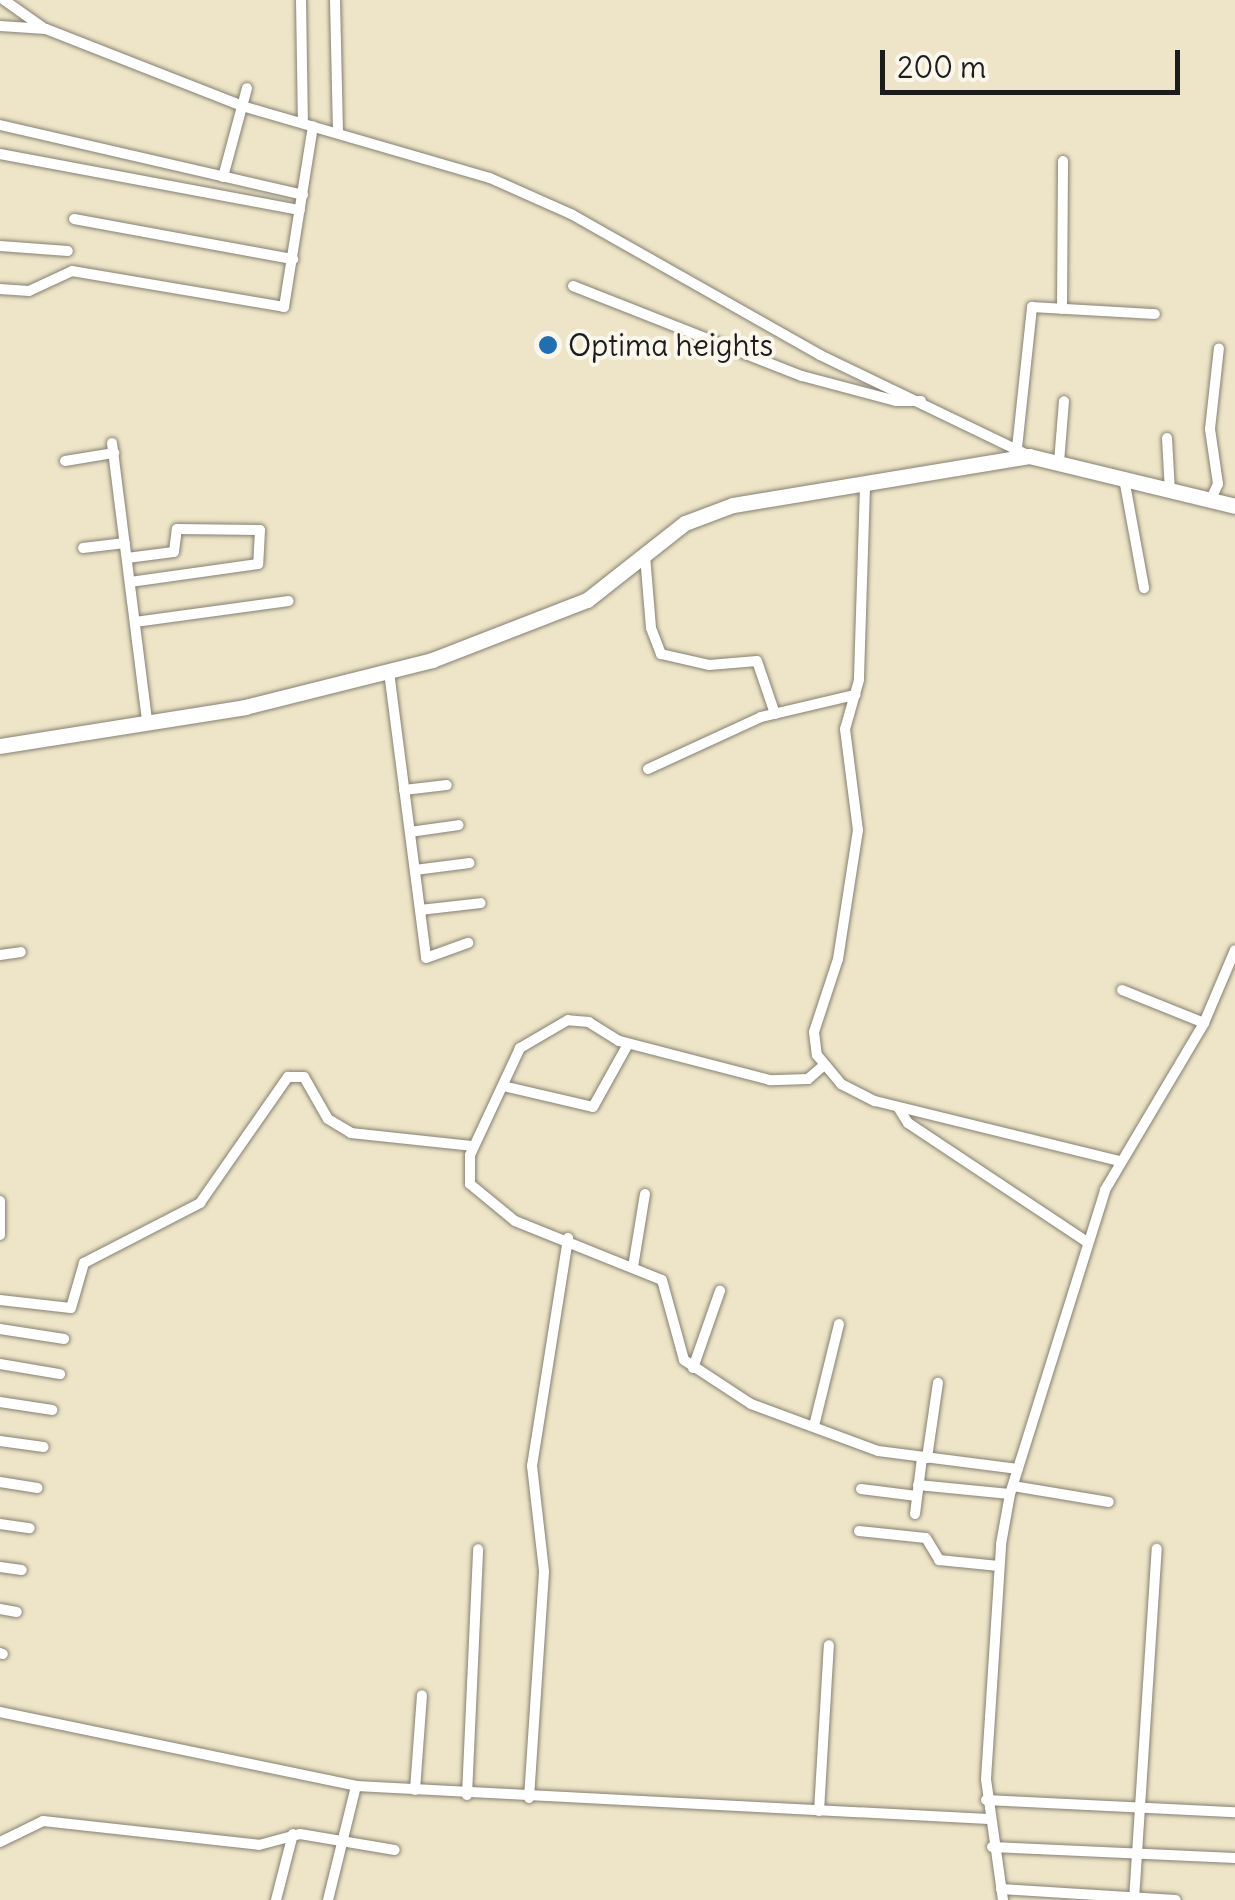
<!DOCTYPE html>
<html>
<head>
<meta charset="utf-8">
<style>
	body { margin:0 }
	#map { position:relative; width:1235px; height:1900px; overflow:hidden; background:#eee5c8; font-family:Delius,sans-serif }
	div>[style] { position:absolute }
	.roads { filter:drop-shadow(0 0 2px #858072) drop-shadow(0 0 2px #858072) }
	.minor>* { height:10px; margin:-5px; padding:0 5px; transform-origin:5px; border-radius:5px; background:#fff }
	.highway>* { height:15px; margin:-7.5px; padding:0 7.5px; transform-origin:7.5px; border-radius:7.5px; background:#fff }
	.dots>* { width:28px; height:28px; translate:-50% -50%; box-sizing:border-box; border:5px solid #fbf7ec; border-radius:50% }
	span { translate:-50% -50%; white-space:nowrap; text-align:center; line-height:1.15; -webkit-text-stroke:8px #fbf7ec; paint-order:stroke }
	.poi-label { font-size:30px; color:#1c1c1c }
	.left { translate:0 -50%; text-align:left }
	.scale { position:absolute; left:880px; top:50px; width:300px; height:45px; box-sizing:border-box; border:5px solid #1c1c1c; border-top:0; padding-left:12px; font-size:30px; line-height:35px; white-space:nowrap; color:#1c1c1c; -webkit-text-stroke:8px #fbf7ec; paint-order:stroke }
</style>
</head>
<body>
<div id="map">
	<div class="roads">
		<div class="minor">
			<div style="left:4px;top:0;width:50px;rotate:35.3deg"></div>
			<div style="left:301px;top:0;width:123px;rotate:89.1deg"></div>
			<div style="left:335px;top:0;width:132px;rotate:88.7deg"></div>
			<div style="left:0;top:26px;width:46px;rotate:3.7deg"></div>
			<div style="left:46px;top:29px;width:211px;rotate:21.4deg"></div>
			<div style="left:242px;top:106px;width:258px;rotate:16.2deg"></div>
			<div style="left:490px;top:178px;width:89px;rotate:24deg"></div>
			<div style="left:571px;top:214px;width:286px;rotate:29.5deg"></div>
			<div style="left:820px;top:355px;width:231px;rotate:25.7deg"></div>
			<div style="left:0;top:125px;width:311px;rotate:13deg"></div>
			<div style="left:0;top:154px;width:305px;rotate:10.6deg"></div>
			<div style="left:223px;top:177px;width:92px;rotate:-74.9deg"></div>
			<div style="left:74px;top:219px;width:223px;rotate:10.4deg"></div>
			<div style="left:0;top:246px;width:68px;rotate:4.2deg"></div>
			<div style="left:573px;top:286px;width:246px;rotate:21.5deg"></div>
			<div style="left:802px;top:376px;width:97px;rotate:14.9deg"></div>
			<div style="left:896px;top:401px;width:25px"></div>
			<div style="left:0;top:289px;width:29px;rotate:4deg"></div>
			<div style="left:29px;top:291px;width:47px;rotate:-24.9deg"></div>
			<div style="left:72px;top:271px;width:215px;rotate:9.6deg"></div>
			<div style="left:284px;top:307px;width:183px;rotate:-80.9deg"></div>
			<div style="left:1062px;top:309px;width:148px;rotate:-89.6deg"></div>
			<div style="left:1167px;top:438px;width:54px;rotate:86.8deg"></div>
			<div style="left:112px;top:443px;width:280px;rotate:82.8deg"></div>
			<div style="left:1017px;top:448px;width:142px;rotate:-83.9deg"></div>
			<div style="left:1032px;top:307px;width:123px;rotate:3.3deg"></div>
			<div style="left:65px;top:461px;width:50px;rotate:-9.3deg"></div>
			<div style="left:1059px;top:462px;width:61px;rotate:-85.3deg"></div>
			<div style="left:1125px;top:484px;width:106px;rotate:79.6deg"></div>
			<div style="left:865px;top:486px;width:194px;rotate:91.8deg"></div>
			<div style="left:859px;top:680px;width:51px;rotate:105.9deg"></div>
			<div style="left:845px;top:729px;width:102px;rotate:82.7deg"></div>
			<div style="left:858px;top:830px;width:131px;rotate:98.8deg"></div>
			<div style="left:838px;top:959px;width:77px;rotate:108.2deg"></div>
			<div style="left:814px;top:1032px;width:23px;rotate:83deg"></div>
			<div style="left:817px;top:1055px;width:38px;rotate:50deg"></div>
			<div style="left:841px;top:1084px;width:38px;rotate:27deg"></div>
			<div style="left:875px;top:1101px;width:251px;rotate:13.8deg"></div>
			<div style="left:1210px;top:501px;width:19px;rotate:-65deg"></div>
			<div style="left:1218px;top:484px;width:56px;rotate:-98.3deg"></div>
			<div style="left:1210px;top:429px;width:81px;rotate:-83.7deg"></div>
			<div style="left:83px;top:548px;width:42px;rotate:-6.8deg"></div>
			<div style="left:645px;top:556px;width:72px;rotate:85.2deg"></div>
			<div style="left:651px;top:628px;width:28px;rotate:69deg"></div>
			<div style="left:661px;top:654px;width:49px;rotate:12.9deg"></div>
			<div style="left:709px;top:665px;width:48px;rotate:-4.8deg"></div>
			<div style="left:757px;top:661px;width:56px;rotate:71.2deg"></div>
			<div style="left:127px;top:558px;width:47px;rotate:-7.3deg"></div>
			<div style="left:174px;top:552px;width:23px;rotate:-83deg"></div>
			<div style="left:177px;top:529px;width:83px;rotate:0.7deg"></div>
			<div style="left:260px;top:530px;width:34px;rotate:93deg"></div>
			<div style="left:258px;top:564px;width:129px;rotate:172deg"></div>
			<div style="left:135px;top:622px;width:155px;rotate:-7.8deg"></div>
			<div style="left:389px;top:672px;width:288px;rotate:82.6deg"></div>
			<div style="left:426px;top:958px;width:45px;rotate:-19.7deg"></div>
			<div style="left:648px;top:769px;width:124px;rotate:-24.7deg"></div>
			<div style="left:761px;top:717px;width:97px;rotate:-13.2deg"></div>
			<div style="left:404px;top:790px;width:43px;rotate:-6.6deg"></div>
			<div style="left:410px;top:832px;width:49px;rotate:-8.1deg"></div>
			<div style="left:415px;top:870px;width:55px;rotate:-7.3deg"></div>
			<div style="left:420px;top:910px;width:61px;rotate:-6.5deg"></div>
			<div style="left:0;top:955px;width:21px;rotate:-8deg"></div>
			<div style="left:1122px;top:990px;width:88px;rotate:21.9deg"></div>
			<div style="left:823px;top:1066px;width:20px;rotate:139deg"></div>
			<div style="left:808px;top:1079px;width:38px;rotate:178deg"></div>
			<div style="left:770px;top:1080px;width:156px;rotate:-165.5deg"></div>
			<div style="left:619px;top:1041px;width:36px;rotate:-148deg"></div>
			<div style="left:589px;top:1022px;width:21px;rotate:-175deg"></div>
			<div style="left:568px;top:1020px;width:56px;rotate:149.7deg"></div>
			<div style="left:520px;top:1048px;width:118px;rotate:115deg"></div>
			<div style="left:470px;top:1155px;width:29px;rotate:90deg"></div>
			<div style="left:470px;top:1184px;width:58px;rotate:39.4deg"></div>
			<div style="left:515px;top:1221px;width:158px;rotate:21.9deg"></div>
			<div style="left:662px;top:1280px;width:83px;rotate:74.6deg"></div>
			<div style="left:684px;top:1360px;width:80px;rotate:33.3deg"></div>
			<div style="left:751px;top:1404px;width:135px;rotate:20.3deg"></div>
			<div style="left:878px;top:1451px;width:141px;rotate:7.3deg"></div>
			<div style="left:503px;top:1086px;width:92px;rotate:13.1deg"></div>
			<div style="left:593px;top:1107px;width:72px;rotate:-60.9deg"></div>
			<div style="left:898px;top:1107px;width:19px;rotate:58deg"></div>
			<div style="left:908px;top:1123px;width:215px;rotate:33.6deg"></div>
			<div style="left:0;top:1201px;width:34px;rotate:90deg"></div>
			<div style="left:633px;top:1267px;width:74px;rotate:-80.7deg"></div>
			<div style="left:0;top:1300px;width:71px;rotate:6.4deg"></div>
			<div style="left:71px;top:1308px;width:47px;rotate:-73.9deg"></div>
			<div style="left:84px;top:1263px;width:131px;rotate:-27.3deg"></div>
			<div style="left:200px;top:1203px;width:154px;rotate:-55.1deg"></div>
			<div style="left:288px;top:1077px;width:16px"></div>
			<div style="left:304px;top:1077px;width:48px;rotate:60.3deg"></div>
			<div style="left:328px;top:1119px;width:27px;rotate:31deg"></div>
			<div style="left:351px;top:1133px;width:123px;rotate:6.1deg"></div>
			<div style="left:0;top:1329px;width:65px;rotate:8.9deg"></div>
			<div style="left:0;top:1364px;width:61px;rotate:9.5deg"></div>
			<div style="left:693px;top:1368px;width:82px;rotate:-70.7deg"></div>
			<div style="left:0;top:1402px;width:53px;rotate:8.7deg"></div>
			<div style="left:814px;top:1426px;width:105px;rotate:-76.2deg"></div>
			<div style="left:0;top:1441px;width:44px;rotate:7.8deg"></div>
			<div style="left:927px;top:1458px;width:76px;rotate:-81.7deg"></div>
			<div style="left:0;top:1482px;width:38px;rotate:9deg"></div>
			<div style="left:918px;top:1485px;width:92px;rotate:5.6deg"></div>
			<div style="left:1013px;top:1486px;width:97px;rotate:9.5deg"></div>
			<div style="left:861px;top:1489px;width:56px;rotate:7.1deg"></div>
			<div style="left:915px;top:1514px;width:56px;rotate:-82.9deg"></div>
			<div style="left:0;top:1524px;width:30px;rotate:8deg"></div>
			<div style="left:859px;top:1531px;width:67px;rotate:6deg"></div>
			<div style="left:926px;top:1538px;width:26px;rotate:59deg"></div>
			<div style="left:939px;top:1560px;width:60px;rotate:5.7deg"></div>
			<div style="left:0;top:1567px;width:22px;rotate:8deg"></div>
			<div style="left:0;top:1609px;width:17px;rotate:10deg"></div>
			<div style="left:0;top:1653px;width:3px;rotate:18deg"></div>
			<div style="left:0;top:1712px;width:364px;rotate:11.7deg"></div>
			<div style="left:356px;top:1786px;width:633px;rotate:2.99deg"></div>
			<div style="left:415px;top:1790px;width:95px;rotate:-85.8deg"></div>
			<div style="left:467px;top:1795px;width:246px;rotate:-87.4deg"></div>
			<div style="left:529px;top:1798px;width:227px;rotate:-86.2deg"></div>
			<div style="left:544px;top:1571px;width:106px;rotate:-96.5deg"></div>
			<div style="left:532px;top:1466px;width:231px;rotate:-81deg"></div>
			<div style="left:986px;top:1800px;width:249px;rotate:2.8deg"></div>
			<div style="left:819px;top:1811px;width:166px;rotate:-86.6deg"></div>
			<div style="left:0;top:1842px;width:48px;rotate:-26deg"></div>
			<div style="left:43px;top:1821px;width:217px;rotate:6.3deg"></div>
			<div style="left:259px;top:1845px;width:42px;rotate:-15deg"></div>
			<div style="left:300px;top:1834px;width:96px;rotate:9.6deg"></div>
			<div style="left:992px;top:1847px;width:243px;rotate:2.6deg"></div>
			<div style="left:1001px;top:1889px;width:175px;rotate:3.6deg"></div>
			<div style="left:276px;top:1900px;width:68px;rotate:-75.6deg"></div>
			<div style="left:328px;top:1900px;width:117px;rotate:-76.2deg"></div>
			<div style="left:1003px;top:1900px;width:122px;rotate:-98deg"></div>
			<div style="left:986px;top:1779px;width:235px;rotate:-86.3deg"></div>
			<div style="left:1001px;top:1544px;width:51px;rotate:-79.8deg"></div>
			<div style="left:1010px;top:1494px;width:318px;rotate:-72.6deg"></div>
			<div style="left:1105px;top:1190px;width:194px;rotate:-59.3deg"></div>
			<div style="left:1204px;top:1023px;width:79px;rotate:-67deg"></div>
			<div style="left:1134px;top:1900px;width:352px;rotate:-86.3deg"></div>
		</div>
		<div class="highway">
			<div style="left:0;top:746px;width:248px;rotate:-9deg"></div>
			<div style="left:245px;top:707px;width:193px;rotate:-14.1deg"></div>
			<div style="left:432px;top:660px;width:166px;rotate:-21.2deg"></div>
			<div style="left:587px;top:600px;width:125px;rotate:-38.2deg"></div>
			<div style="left:685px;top:523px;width:51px;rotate:-20.6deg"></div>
			<div style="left:733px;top:505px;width:300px;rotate:-9.4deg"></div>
			<div style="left:1029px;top:456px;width:212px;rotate:13.6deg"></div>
		</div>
	</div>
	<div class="dots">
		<div style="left:548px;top:345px;background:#1f6fb2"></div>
	</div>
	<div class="poi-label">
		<span class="left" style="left:568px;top:345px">Optima heights</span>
	</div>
	<div class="scale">200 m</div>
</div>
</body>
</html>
